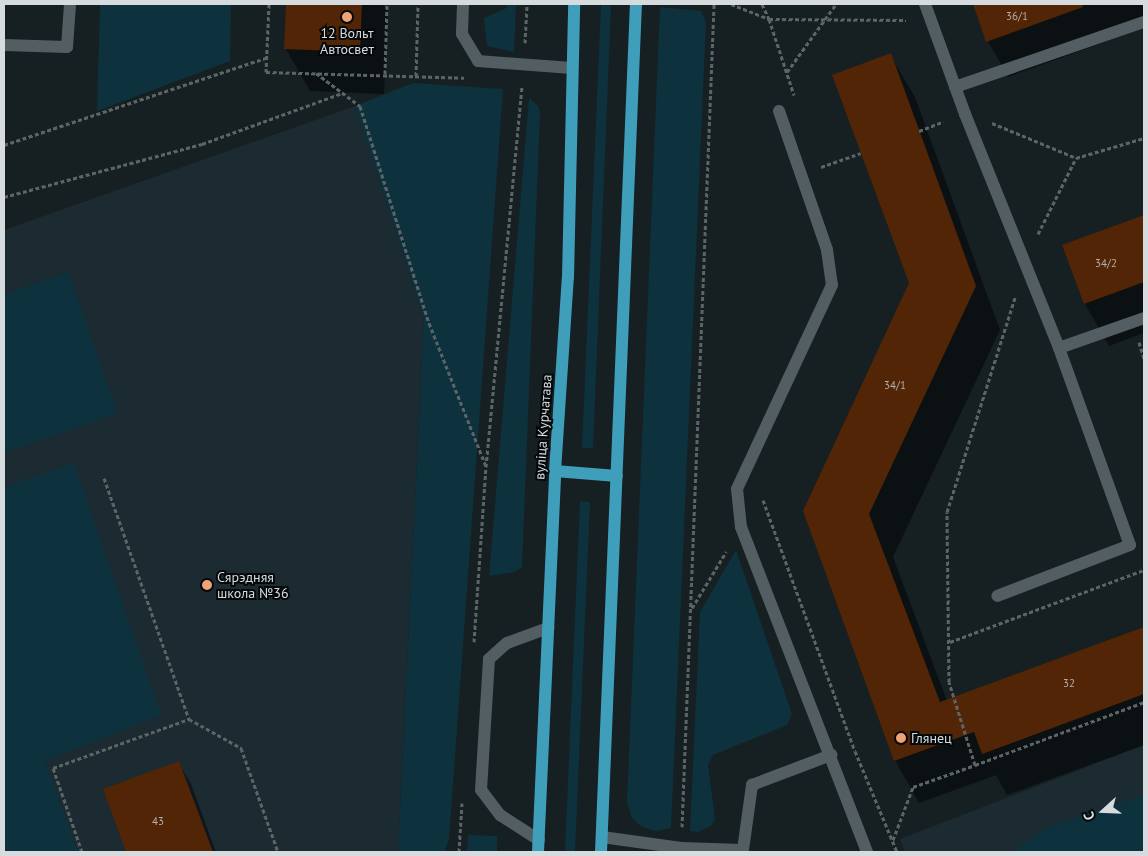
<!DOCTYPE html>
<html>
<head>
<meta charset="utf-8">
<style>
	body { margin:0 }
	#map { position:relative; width:1148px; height:856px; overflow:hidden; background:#161f22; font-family:"PT Sans",sans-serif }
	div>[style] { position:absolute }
	.built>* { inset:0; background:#1b2b31 }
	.green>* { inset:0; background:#0e323d }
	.shadow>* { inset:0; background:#0007 }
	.building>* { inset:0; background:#512506 }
	.path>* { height:3px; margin-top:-1.5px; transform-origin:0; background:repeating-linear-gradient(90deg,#5c6466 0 4px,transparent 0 6.5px) }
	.minor>* { height:12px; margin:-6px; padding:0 6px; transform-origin:6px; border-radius:6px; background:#535e62 }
	.major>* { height:12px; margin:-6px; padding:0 6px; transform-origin:6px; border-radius:6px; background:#3f9fbb }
	.dots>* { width:14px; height:14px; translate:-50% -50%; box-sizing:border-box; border:2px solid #05080a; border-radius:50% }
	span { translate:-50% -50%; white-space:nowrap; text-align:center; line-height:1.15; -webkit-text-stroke:4px #05080a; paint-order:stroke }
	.number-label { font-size:11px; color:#b5aea8 }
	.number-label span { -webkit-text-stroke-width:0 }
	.poi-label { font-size:14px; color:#d6dcde }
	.left { translate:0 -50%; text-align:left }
	.street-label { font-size:14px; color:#d6dcde }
	.frame { position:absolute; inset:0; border:5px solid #d6dcde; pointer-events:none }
	.north { position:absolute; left:1078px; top:786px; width:50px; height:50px; -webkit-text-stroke:4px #05080a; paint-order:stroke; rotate:250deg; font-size:14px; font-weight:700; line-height:20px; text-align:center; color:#d6dcde }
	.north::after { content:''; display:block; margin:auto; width:18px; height:22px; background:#d6dcde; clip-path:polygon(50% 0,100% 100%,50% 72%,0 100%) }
</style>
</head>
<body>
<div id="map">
	<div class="built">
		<div style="clip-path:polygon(355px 106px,424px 318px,398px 852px,4px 852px,4px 230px)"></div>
		<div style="clip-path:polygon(1144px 745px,1144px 852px,905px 852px,900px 839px)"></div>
	</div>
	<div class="green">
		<div style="clip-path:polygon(100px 4px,231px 4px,230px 61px,97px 111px)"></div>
		<div style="clip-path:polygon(508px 4px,516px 4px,514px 52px,487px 46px,484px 18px,505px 9px)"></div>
		<div style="clip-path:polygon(601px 5px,611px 6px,593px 448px,582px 448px)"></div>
		<div style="clip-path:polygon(660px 7px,701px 11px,706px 22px,671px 828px,656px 831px,642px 827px,632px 818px,627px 803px)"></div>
		<div style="clip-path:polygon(413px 83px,503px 89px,449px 839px,444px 852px,398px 852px,424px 318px,355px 106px)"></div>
		<div style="clip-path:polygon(529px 98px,538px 106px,540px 113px,522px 567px,515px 572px,489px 576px)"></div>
		<div style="clip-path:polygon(68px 272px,118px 413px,4px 453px,4px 295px)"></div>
		<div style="clip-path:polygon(74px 463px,161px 715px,45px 761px,78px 852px,4px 852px,4px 487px)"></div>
		<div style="clip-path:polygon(580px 501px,590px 502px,575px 852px,565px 852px)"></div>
		<div style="clip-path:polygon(736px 550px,792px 714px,787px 725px,713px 755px,708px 765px,715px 819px,711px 826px,698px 832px,690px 831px,700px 612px)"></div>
		<div style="clip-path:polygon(1144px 795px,1144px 852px,1013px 852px,1046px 828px)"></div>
		<div style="clip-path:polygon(468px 835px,497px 836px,497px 852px,467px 852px)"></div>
	</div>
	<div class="shadow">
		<div style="clip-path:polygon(287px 4px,388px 4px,384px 94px,310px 91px,286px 49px)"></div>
		<div style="clip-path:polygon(974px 4px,1144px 4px,1144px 28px,1008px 77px,988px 41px)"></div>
		<div style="clip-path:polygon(890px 55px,915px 97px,1000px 330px,893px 557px,947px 701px,1144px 629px,1144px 745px,1007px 795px,996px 775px,919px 803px,895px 760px,804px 511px,911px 283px)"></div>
		<div style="clip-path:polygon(1144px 217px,1144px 333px,1109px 346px,1085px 304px,1064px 246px)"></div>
		<div style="clip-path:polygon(178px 762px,191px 784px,216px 852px,127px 852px,104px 790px)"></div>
	</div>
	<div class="building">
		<div style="clip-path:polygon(286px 4px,362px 4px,360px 52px,284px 49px)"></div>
		<div style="clip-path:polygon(973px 4px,1082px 4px,1083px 7px,986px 42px)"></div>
		<div style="clip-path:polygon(891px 53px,976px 286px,869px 514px,940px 702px,1144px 627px,1144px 694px,982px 754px,974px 732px,894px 761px,803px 511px,909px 283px,832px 75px)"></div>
		<div style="clip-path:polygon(1144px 215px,1144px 282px,1084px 304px,1062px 245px)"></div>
		<div style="clip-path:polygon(179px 761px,213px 852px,126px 852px,103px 789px)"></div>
	</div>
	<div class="path">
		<div style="left:269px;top:4px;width:68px;rotate:92.5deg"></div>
		<div style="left:266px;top:72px;width:198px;rotate:1.7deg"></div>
		<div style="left:731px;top:4px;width:41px;rotate:21.5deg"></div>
		<div style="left:769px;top:19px;width:80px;rotate:71.8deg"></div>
		<div style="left:762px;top:4px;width:17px;rotate:65deg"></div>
		<div style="left:769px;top:19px;width:137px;rotate:0.4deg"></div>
		<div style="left:525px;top:43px;width:39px;rotate:-87deg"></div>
		<div style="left:787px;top:72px;width:84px;rotate:-54.2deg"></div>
		<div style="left:316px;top:73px;width:55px;rotate:36.9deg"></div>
		<div style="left:360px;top:106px;width:228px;rotate:72.4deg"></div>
		<div style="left:429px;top:323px;width:154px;rotate:68.3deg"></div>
		<div style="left:385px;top:74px;width:70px;rotate:-88.4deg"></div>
		<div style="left:416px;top:76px;width:72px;rotate:-88.4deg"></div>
		<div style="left:992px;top:123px;width:91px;rotate:22.6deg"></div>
		<div style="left:1076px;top:158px;width:71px;rotate:-16.4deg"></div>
		<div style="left:919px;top:131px;width:26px;rotate:-21deg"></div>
		<div style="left:4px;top:145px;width:276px;rotate:-18.4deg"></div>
		<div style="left:821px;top:167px;width:42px;rotate:-19.3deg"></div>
		<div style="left:4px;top:197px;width:205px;rotate:-15deg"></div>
		<div style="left:202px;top:144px;width:149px;rotate:-20deg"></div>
		<div style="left:1038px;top:234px;width:85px;rotate:-63.4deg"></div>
		<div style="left:1139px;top:342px;width:17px;rotate:73deg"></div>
		<div style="left:104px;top:478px;width:256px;rotate:70.6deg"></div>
		<div style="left:189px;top:719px;width:60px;rotate:29.1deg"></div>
		<div style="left:241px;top:748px;width:110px;rotate:70.4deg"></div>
		<div style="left:763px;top:500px;width:267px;rotate:69.9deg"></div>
		<div style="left:855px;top:751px;width:109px;rotate:67.4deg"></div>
		<div style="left:692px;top:608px;width:66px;rotate:-58.7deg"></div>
		<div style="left:474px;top:642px;width:175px;rotate:-86.1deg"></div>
		<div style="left:486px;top:467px;width:383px;rotate:-84.6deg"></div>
		<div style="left:950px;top:642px;width:207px;rotate:-20.4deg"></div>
		<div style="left:975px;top:765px;width:180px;rotate:-20.4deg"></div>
		<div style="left:682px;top:827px;width:824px;rotate:-87.77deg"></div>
		<div style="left:893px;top:840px;width:57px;rotate:-69.3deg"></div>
		<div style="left:913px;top:787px;width:66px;rotate:-19.5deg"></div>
		<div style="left:975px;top:765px;width:87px;rotate:-107.4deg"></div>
		<div style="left:949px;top:682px;width:170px;rotate:-90.7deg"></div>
		<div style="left:947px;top:512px;width:225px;rotate:-72.4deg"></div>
		<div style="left:82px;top:852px;width:89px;rotate:-109deg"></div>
		<div style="left:53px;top:768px;width:145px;rotate:-19.8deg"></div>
		<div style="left:459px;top:852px;width:49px;rotate:-86.5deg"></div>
	</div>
	<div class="minor">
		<div style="left:463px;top:4px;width:30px;rotate:92deg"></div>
		<div style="left:462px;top:34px;width:31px;rotate:59deg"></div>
		<div style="left:478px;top:61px;width:94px;rotate:4.3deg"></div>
		<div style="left:925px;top:4px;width:117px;rotate:70deg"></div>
		<div style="left:965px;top:114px;width:252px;rotate:68.1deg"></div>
		<div style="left:1059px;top:348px;width:209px;rotate:70.2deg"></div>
		<div style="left:1130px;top:545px;width:142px;rotate:159deg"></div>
		<div style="left:4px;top:45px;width:63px;rotate:1.8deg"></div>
		<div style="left:67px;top:47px;width:43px;rotate:-86deg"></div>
		<div style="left:955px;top:87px;width:200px;rotate:-19deg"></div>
		<div style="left:779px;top:111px;width:147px;rotate:70.9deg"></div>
		<div style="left:827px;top:250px;width:35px;rotate:82deg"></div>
		<div style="left:832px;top:285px;width:225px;rotate:115deg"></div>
		<div style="left:737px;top:489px;width:38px;rotate:84deg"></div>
		<div style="left:741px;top:527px;width:349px;rotate:68.8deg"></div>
		<div style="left:1059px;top:348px;width:90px;rotate:-19.4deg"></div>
		<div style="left:602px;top:837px;width:80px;rotate:7.9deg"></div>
		<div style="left:681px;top:848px;width:62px;rotate:1.8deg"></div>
		<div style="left:743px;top:850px;width:66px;rotate:-82.1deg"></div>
		<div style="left:752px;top:785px;width:85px;rotate:-20.8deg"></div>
		<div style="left:539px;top:840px;width:46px;rotate:-147.3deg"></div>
		<div style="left:500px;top:815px;width:31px;rotate:-127deg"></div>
		<div style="left:481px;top:790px;width:131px;rotate:-86.5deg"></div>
		<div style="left:489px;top:659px;width:24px;rotate:-42deg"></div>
		<div style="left:507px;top:643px;width:44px;rotate:-20.1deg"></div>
	</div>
	<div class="major">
		<div style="left:555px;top:471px;width:62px;rotate:4.6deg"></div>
		<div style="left:538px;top:852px;width:381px;rotate:-87.4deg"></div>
		<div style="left:555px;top:471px;width:194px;rotate:-86.2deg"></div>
		<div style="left:568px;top:277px;width:273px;rotate:-88.7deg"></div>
		<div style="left:601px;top:852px;width:849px;rotate:-87.64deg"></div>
	</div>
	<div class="dots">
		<div style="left:347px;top:17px;background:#efa376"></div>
		<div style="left:207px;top:585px;background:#efa376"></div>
		<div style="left:901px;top:738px;background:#efa376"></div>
	</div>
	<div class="number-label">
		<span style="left:1017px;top:16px">36/1</span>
		<span style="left:1106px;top:263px">34/2</span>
		<span style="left:895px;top:385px">34/1</span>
		<span style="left:1069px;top:683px">32</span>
		<span style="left:158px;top:821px">43</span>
	</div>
	<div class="poi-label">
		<span style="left:347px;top:41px">12 Вольт<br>Автосвет</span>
		<span class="left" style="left:217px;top:585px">Сярэдняя<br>школа №36</span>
		<span class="left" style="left:911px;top:738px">Глянец</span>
	</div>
	<div class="street-label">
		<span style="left:543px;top:427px;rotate:-86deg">вуліца Курчатава</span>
	</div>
	<div class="frame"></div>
	<div class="north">С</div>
</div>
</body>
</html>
